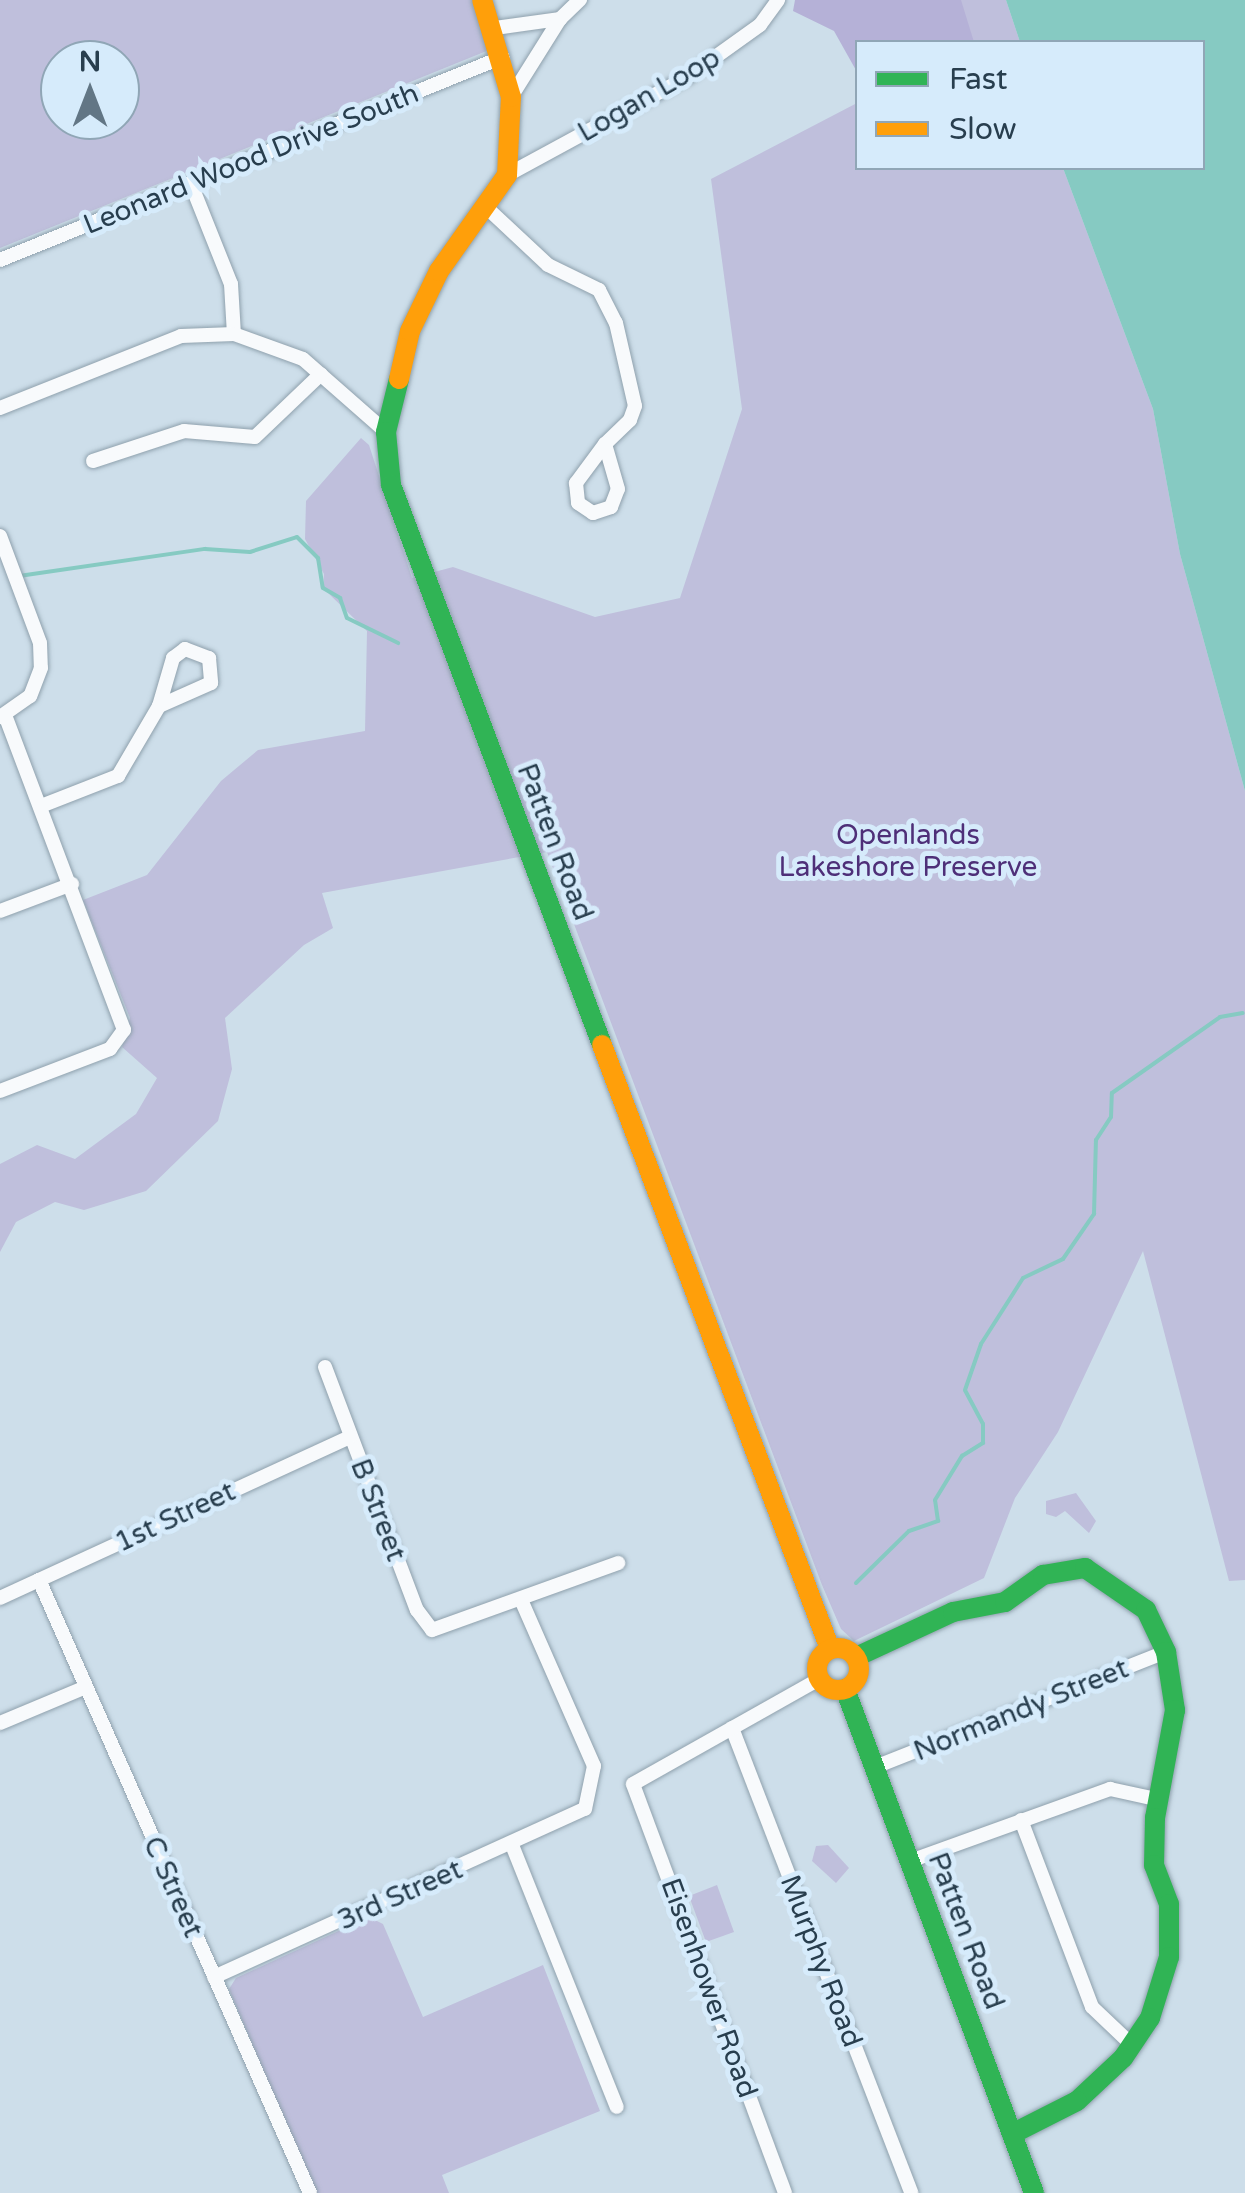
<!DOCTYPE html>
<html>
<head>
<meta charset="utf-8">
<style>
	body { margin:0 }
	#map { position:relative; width:1245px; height:2193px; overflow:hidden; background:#cddeea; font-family:"Varela Round",sans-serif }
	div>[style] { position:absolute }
	.green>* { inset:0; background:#bfbfdc }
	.forest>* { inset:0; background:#b5b1d7 }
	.water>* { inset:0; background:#86cac2 }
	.stream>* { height:4px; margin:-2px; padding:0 2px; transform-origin:2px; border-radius:2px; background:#86cac2 }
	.roads { filter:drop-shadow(0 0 2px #8fa1ad) drop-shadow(0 0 2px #8fa1ad) }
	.street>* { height:14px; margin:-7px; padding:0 7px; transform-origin:7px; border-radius:7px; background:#f8fafc }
	.fast>* { height:20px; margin:-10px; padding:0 10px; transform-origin:10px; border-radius:10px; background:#30b455 }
	.slow>* { height:20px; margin:-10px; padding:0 10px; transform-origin:10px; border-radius:10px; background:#ff9f0a }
	.slow>.ring { margin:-10px; padding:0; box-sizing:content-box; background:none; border:20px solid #ff9f0a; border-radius:50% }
	span { translate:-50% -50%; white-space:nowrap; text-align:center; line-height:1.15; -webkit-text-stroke:10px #d6ebfb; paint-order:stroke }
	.street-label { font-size:28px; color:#283e4e }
	.park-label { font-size:28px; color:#4e2f78 }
	.legend { position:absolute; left:855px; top:40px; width:350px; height:130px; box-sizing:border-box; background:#d6ebfb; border:2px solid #90a6b6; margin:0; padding:12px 18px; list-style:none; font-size:30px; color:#283e4e }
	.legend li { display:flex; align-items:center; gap:20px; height:50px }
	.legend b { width:50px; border:2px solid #90a6b6 }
	.north { position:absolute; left:40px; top:40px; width:100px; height:100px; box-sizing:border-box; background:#d6ebfb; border:2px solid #90a6b6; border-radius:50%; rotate:0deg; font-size:28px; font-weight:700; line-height:40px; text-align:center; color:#283e4e }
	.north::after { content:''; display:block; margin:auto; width:35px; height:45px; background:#627685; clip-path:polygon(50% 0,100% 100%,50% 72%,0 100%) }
</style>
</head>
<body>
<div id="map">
	<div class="green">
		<div style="clip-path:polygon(evenodd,0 0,474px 0,489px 50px,0 248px,0 0,60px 60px,120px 60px,120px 120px,60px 120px,60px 60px)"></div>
		<div style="clip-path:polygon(864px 0,1006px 0,1020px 42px,875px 42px)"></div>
		<div style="clip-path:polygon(857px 103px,858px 168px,1063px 168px,1153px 409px,1180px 554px,1245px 791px,1245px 1580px,1229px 1581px,1143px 1251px,1058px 1432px,1015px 1498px,984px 1578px,854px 1641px,841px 1629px,822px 1585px,547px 852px,322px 893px,333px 928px,304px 945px,225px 1018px,232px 1069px,218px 1121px,146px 1191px,84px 1210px,55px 1202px,16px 1222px,0 1252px,0 1164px,37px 1145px,75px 1159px,136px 1114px,157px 1078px,122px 1047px,130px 1018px,83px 900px,147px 875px,221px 781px,258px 750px,365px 731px,367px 631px,323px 588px,324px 574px,305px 539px,306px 501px,361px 438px,369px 445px,412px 578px,453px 567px,595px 617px,680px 598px,742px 409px,711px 179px)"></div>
		<div style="clip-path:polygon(1076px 1493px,1096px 1521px,1089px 1533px,1065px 1511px,1056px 1517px,1046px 1514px,1046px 1501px)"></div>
		<div style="clip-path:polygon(828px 1845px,849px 1868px,836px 1883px,812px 1861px,816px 1846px)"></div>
		<div style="clip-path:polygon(717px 1885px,734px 1932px,706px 1942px,689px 1896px)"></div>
		<div style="clip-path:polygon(369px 1917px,383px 1924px,423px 2017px,543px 1965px,600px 2111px,442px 2175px,449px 2193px,315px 2193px,229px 1989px,236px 1978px)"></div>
	</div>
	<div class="forest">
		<div style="clip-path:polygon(795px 0,961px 0,974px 42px,858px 42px,857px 72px,834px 31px,793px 11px)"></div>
	</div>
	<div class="water">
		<div style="clip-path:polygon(1006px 0,1245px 0,1245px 791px,1180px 554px,1153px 409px,1063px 168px,1202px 168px,1202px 42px,1020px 42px)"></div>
	</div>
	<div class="stream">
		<div style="left:19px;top:576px;width:188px;rotate:-8.3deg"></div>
		<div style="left:205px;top:549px;width:45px;rotate:3.8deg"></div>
		<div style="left:250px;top:552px;width:49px;rotate:-17.7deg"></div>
		<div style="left:297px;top:537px;width:30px;rotate:45deg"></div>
		<div style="left:318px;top:558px;width:30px;rotate:81deg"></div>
		<div style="left:323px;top:588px;width:20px;rotate:30deg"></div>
		<div style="left:340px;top:598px;width:21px;rotate:71deg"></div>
		<div style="left:347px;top:618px;width:57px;rotate:26.1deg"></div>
		<div style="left:856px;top:1583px;width:74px;rotate:-44.5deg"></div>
		<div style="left:909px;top:1531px;width:31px;rotate:-19deg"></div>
		<div style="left:938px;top:1521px;width:21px;rotate:-98deg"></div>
		<div style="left:935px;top:1500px;width:52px;rotate:-58.5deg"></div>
		<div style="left:962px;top:1456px;width:25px;rotate:-32deg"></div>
		<div style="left:983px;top:1443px;width:19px;rotate:-90deg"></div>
		<div style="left:983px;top:1424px;width:38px;rotate:-118deg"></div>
		<div style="left:965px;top:1390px;width:49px;rotate:-70.8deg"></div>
		<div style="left:981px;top:1344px;width:78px;rotate:-57.5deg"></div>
		<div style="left:1023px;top:1278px;width:44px;rotate:-25.4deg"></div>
		<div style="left:1063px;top:1259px;width:55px;rotate:-55.4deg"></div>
		<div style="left:1094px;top:1214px;width:74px;rotate:-88.5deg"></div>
		<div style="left:1096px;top:1140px;width:27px;rotate:-57deg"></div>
		<div style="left:1111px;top:1117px;width:24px;rotate:-88deg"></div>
		<div style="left:1112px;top:1093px;width:132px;rotate:-35.1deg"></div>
		<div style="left:1220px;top:1017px;width:23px;rotate:-10deg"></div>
	</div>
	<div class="roads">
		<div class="street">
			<div style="left:495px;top:28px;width:66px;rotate:-7.9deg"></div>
			<div style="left:511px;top:97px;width:92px;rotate:-57.9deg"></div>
			<div style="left:560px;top:19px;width:28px;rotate:-44deg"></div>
			<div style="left:507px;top:175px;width:204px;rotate:-28.5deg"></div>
			<div style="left:686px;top:78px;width:91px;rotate:-35.6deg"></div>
			<div style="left:760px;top:25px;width:31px;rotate:-54deg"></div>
			<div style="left:191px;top:184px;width:108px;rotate:68.2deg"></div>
			<div style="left:231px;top:284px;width:50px;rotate:86.6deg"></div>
			<div style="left:487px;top:208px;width:83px;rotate:43.1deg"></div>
			<div style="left:548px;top:265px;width:57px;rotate:26.1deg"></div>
			<div style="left:599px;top:290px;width:37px;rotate:63deg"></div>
			<div style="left:616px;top:323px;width:85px;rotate:77.1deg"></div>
			<div style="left:635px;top:406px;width:15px;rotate:110deg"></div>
			<div style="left:630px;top:420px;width:35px;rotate:136deg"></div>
			<div style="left:605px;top:444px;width:49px;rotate:126.6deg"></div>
			<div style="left:576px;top:483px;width:20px;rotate:84deg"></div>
			<div style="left:578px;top:503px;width:18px;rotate:34deg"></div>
			<div style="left:593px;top:513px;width:19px;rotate:-18deg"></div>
			<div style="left:611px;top:507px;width:19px;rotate:-69deg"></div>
			<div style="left:618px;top:489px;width:47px;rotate:-106.1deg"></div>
			<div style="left:0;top:260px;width:542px;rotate:-21.98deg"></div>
			<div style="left:0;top:408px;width:195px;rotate:-21.7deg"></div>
			<div style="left:181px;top:336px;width:53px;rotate:-2.2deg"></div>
			<div style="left:234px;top:334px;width:73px;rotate:19.9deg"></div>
			<div style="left:303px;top:359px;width:111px;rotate:41.3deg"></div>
			<div style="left:93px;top:461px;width:96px;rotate:-18.2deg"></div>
			<div style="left:184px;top:431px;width:71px;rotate:4.8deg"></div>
			<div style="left:255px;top:437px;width:91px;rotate:-43.7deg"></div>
			<div style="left:0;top:536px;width:114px;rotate:69.5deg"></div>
			<div style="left:40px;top:643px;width:25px;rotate:88deg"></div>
			<div style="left:41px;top:668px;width:30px;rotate:111deg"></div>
			<div style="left:30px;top:696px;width:37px;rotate:145deg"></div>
			<div style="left:185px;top:649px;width:26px;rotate:21deg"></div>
			<div style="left:209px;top:658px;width:25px;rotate:85deg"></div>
			<div style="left:211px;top:683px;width:57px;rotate:156.1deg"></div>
			<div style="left:159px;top:706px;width:50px;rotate:-73.7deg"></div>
			<div style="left:173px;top:658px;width:15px;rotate:-37deg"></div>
			<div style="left:41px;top:806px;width:83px;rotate:-21.3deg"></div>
			<div style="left:118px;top:776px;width:81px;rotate:-59.6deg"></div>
			<div style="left:0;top:911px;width:77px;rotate:-20.6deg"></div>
			<div style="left:0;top:1091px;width:118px;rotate:-20.9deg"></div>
			<div style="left:110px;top:1049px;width:24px;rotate:-54deg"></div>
			<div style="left:124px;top:1030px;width:337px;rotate:-110.7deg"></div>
			<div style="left:325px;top:1367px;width:260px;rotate:69.3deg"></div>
			<div style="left:417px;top:1610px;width:25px;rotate:53deg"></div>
			<div style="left:432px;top:1630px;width:198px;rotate:-19.8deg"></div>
			<div style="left:39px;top:1580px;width:670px;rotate:66.15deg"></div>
			<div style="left:0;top:1598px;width:385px;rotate:-24.7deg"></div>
			<div style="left:0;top:1723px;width:93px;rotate:-22.7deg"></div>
			<div style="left:732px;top:1728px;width:498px;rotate:68.9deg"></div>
			<div style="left:875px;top:1767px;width:313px;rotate:-21.6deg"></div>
			<div style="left:1021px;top:1820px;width:200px;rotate:69.2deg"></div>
			<div style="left:1092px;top:2007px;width:55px;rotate:43.5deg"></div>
			<div style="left:512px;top:1845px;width:282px;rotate:68.2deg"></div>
			<div style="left:910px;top:1861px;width:213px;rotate:-19.8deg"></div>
			<div style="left:1110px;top:1789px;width:51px;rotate:12.4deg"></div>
			<div style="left:214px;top:1977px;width:407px;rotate:-24.4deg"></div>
			<div style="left:585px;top:1809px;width:44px;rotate:-78.2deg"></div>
			<div style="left:594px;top:1766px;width:181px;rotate:-113.7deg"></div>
			<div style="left:785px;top:2193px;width:436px;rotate:-110.4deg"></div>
			<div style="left:633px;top:1784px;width:214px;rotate:-29.4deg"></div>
		</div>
		<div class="fast">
			<div style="left:399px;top:379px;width:55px;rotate:103.8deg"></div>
			<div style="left:386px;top:432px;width:53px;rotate:84.6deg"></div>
			<div style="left:391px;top:485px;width:598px;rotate:69.35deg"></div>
			<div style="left:856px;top:1657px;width:107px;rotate:-24.9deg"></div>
			<div style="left:953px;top:1612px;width:53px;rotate:-10.9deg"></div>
			<div style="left:1005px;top:1602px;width:47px;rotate:-35.4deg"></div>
			<div style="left:1043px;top:1575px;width:43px;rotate:-9.5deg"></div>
			<div style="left:1085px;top:1568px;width:74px;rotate:34.5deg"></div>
			<div style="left:1146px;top:1610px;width:47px;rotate:64.5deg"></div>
			<div style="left:1166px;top:1652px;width:59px;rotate:81.2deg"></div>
			<div style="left:1175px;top:1710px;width:110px;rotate:100.5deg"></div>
			<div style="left:1155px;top:1818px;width:47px;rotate:91.2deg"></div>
			<div style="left:1154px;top:1865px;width:42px;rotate:69deg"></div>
			<div style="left:1169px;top:1904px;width:53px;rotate:90deg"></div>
			<div style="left:1169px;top:1957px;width:64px;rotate:107.3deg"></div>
			<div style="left:1150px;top:2018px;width:48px;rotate:124deg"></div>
			<div style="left:1123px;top:2058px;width:63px;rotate:136.9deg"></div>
			<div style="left:1077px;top:2101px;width:73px;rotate:153.1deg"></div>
			<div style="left:845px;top:1689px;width:538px;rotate:69.44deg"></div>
		</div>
		<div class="slow">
			<div style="left:399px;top:379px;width:49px;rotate:-77.1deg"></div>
			<div style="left:410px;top:331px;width:67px;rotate:-64.2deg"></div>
			<div style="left:439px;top:271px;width:118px;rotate:-54.7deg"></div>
			<div style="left:507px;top:175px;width:78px;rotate:-87.1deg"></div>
			<div style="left:511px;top:97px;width:101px;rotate:-106.6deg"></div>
			<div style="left:602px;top:1045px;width:646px;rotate:69.32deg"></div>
			<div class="ring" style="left:817px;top:1648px;width:22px;height:22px"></div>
		</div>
	</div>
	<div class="street-label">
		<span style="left:649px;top:95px;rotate:-30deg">Logan Loop</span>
		<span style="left:251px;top:159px;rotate:-22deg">Leonard Wood Drive South</span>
		<span style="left:555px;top:842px;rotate:69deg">Patten Road</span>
		<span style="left:378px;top:1510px;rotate:69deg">B Street</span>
		<span style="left:175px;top:1517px;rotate:-25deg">1st Street</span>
		<span style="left:1021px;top:1710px;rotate:-22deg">Normandy Street</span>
		<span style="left:173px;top:1887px;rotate:66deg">C Street</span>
		<span style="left:400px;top:1895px;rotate:-24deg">3rd Street</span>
		<span style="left:966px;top:1931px;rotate:69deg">Patten Road</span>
		<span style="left:821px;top:1961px;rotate:69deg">Murphy Road</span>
		<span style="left:709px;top:1988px;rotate:70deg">Eisenhower Road</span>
	</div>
	<div class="park-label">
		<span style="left:908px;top:851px">Openlands<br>Lakeshore Preserve</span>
	</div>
	<ul class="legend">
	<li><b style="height:12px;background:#30b455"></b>Fast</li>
	<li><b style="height:12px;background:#ff9f0a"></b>Slow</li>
	</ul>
	<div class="north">N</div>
</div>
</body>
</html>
